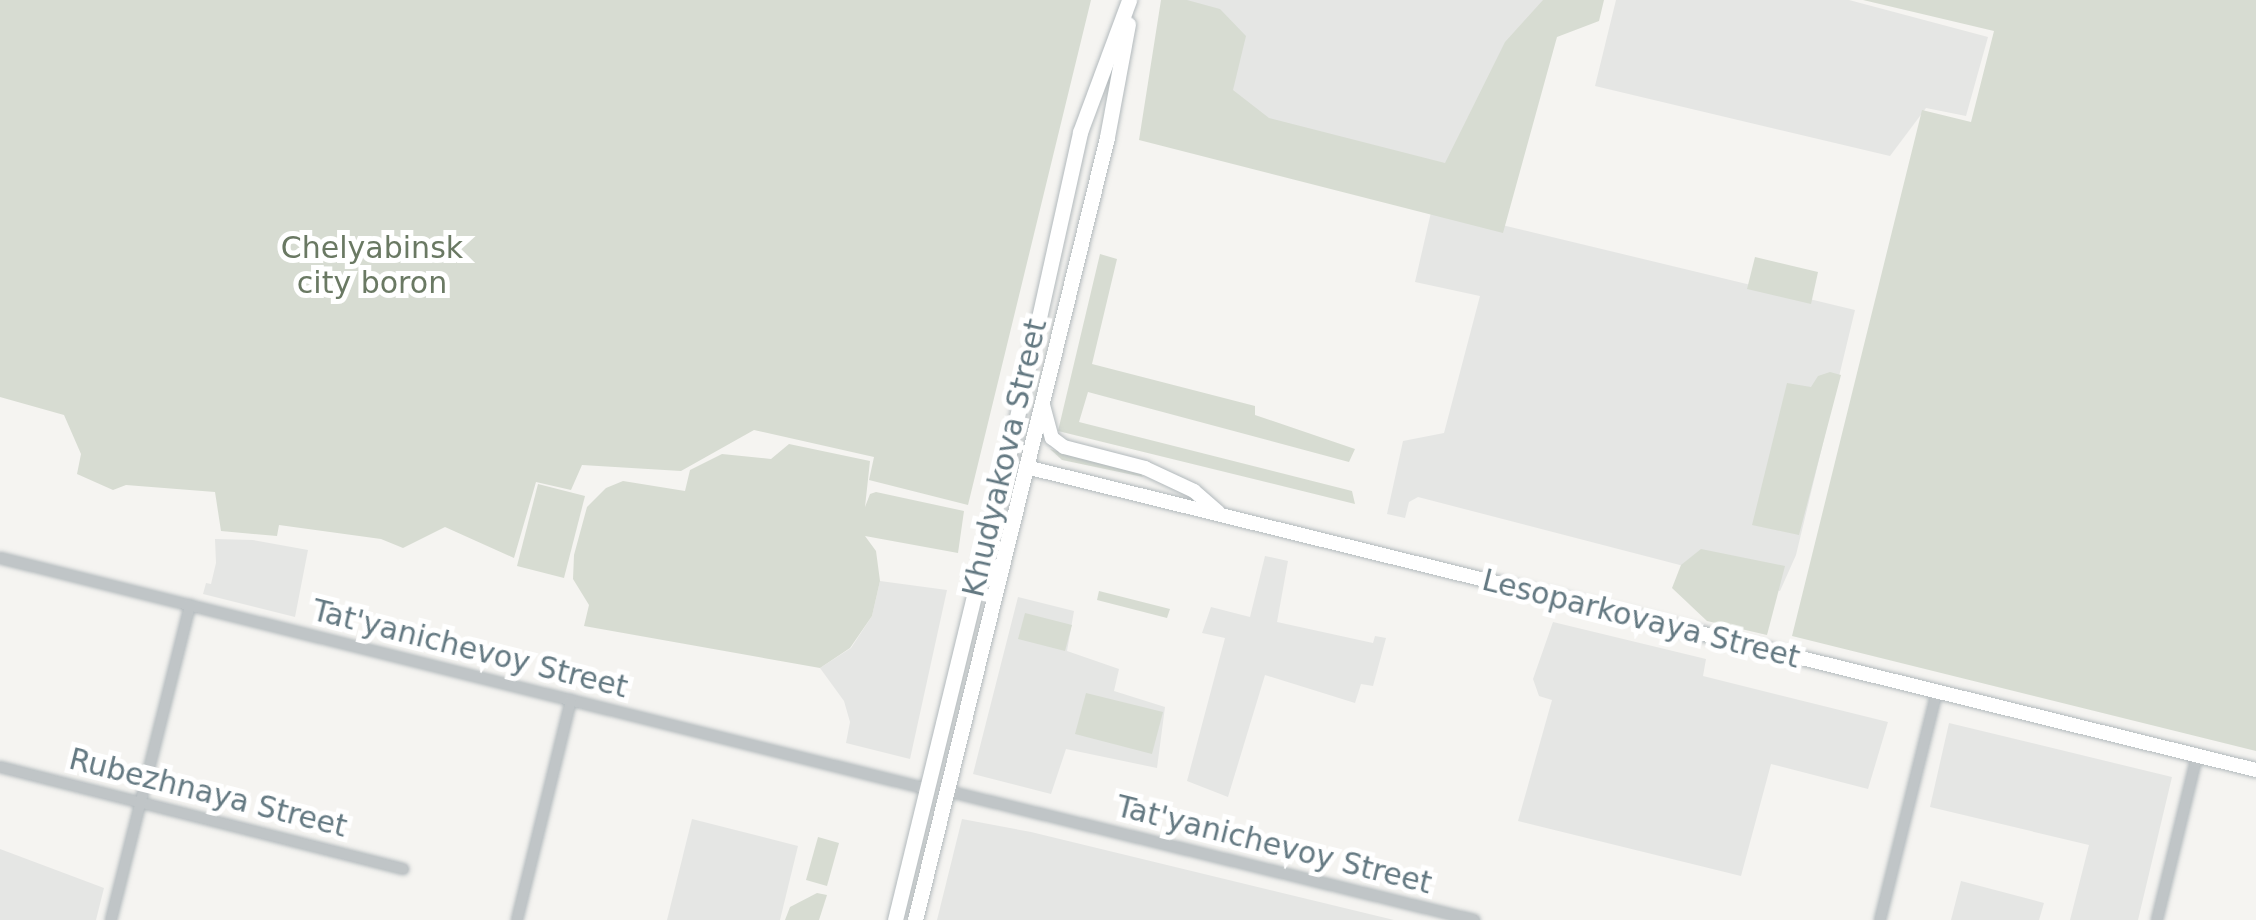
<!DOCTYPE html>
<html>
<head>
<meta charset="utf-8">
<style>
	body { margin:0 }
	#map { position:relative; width:2256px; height:920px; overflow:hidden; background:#f5f4f1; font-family:"DejaVu Sans",sans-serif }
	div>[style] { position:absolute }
	.built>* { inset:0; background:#e5e6e4 }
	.green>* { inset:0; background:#d7dcd2 }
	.roads { filter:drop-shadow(0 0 2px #b2b9bc) drop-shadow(0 0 2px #b2b9bc) }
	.minor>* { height:10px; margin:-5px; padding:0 5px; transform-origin:5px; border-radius:5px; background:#c0c5c7 }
	.secondary>* { height:14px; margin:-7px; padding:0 7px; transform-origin:7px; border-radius:7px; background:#fff }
	.primary>* { height:15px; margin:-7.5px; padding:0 7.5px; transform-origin:7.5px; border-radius:7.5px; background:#fff }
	span { translate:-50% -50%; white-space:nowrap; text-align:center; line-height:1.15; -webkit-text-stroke:10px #fff; paint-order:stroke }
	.park-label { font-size:30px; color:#6a7963 }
	.street-label { font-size:30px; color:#647982 }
</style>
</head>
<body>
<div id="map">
	<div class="built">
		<div style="clip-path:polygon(1178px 0,1557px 0,1502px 225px,1855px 310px,1796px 555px,1780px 591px,1418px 497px,1409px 502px,1405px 518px,1387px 514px,1403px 441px,1444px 433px,1480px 296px,1415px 282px,1432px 208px,1144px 134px)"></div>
		<div style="clip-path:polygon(1616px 0,1849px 0,1988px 37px,1966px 116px,1926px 108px,1890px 156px,1595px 86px)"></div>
		<div style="clip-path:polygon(215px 539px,253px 540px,308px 550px,295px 617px,203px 594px,206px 583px,211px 584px,216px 563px)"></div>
		<div style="clip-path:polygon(1265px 556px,1288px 561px,1277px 622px,1373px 643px,1375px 636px,1386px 638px,1373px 686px,1361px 684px,1355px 703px,1265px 675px,1228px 797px,1187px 781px,1225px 638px,1202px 633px,1211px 607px,1250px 617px)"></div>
		<div style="clip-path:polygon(880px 581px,947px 590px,910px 759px,846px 743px,850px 722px,844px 701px,820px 668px,851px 648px,872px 616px)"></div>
		<div style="clip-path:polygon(1018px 597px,1074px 611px,1067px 651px,1119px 669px,1114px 691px,1165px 707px,1157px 768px,1066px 749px,1051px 794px,973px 774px)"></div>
		<div style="clip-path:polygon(1553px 622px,1706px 659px,1703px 676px,1888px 722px,1868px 789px,1771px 764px,1741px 876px,1518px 821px,1552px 700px,1539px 696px,1533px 679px)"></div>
		<div style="clip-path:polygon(1949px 723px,2172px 777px,2138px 920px,2070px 920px,2089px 845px,1930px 807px)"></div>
		<div style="clip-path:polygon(692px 819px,798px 846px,780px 920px,667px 920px)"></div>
		<div style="clip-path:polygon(962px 819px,1031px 832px,1394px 920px,937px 920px)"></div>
		<div style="clip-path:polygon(0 849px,104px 888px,96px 920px,0 920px)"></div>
		<div style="clip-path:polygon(1961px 881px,2044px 903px,2039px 920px,1951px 920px)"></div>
	</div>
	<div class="green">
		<div style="clip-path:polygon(0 0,1091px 0,968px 505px,869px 480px,874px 457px,754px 430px,681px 471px,582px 465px,571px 490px,536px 482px,514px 558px,445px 527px,403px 548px,381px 539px,279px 525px,277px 536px,221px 531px,215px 492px,126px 485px,113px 490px,77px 474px,81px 454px,64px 415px,0 397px)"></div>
		<div style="clip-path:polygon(1161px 0,1187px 0,1220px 9px,1246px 36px,1233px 90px,1269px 118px,1445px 163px,1505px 42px,1543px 0,1604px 0,1599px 21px,1557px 37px,1503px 233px,1139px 140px)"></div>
		<div style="clip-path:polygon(1863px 0,2256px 0,2256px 751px,1792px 636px,1922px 110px,1971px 122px,1994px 31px)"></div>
		<div style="clip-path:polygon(1100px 254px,1117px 259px,1092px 364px,1255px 406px,1255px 415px,1355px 449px,1349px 462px,1088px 392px,1079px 422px,1352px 491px,1355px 504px,1058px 431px)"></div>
		<div style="clip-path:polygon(1755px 257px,1818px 272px,1811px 304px,1747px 289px)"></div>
		<div style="clip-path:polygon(1830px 372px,1841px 375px,1799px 535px,1752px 525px,1787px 383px,1811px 387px,1818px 376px)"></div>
		<div style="clip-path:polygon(789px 444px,870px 461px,865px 507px,870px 494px,876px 492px,964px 511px,958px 553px,865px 536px,876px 551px,880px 581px,872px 616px,850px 648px,820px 668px,584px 626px,589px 605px,573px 579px,574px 555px,587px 507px,606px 488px,623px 481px,685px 491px,690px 470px,722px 454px,771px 459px)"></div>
		<div style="clip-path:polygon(1050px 449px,1141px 474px,1143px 477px,1062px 460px)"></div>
		<div style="clip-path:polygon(538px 484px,585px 496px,564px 578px,517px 566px)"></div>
		<div style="clip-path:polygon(1701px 549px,1785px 566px,1767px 635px,1707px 621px,1672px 588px,1681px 565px)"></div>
		<div style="clip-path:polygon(1099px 591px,1170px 609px,1167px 618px,1097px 600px)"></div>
		<div style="clip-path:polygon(1025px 613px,1072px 625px,1065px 651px,1018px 639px)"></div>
		<div style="clip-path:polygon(1086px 693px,1163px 712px,1152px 754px,1075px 734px)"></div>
		<div style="clip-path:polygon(818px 837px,839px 843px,827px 886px,806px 880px)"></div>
		<div style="clip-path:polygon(817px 893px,827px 895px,819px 920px,785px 920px,790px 907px)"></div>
	</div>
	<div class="roads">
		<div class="minor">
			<div style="left:0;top:558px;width:955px;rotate:13.99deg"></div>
			<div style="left:0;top:767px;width:416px;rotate:14.2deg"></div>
			<div style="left:947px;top:791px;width:543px;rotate:13.75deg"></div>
			<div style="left:111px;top:920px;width:325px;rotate:-75.9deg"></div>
			<div style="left:517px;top:920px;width:227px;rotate:-76.2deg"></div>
			<div style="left:1880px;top:920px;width:235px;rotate:-76deg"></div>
			<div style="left:2157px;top:920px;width:169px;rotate:-76.3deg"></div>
		</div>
		<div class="secondary">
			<div style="left:1043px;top:405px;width:34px;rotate:75deg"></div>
			<div style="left:1052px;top:438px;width:15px;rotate:37deg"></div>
			<div style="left:1064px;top:447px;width:84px;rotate:14.5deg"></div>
			<div style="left:1145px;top:468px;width:54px;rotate:25.1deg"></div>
			<div style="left:1194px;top:491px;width:32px;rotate:41deg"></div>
			<div style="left:1026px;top:467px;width:1267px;rotate:13.84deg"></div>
		</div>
		<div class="primary">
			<div style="left:895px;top:920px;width:471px;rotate:-76.3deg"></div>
			<div style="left:1007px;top:462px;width:338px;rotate:-77.5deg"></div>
			<div style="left:1080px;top:132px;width:141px;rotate:-69.6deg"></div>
			<div style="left:915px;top:920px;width:806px;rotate:-76.22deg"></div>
			<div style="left:1107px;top:137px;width:115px;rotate:-79.5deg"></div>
		</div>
	</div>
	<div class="park-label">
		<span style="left:372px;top:265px">Chelyabinsk<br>city boron</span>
	</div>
	<div class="street-label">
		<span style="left:1005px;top:458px;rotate:-77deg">Khudyakova Street</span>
		<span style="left:1641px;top:619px;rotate:14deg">Lesoparkovaya Street</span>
		<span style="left:470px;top:649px;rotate:14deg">Tat'yanichevoy Street</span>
		<span style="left:208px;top:793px;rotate:14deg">Rubezhnaya Street</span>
		<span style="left:1274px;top:845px;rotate:14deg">Tat'yanichevoy Street</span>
	</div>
</div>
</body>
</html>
